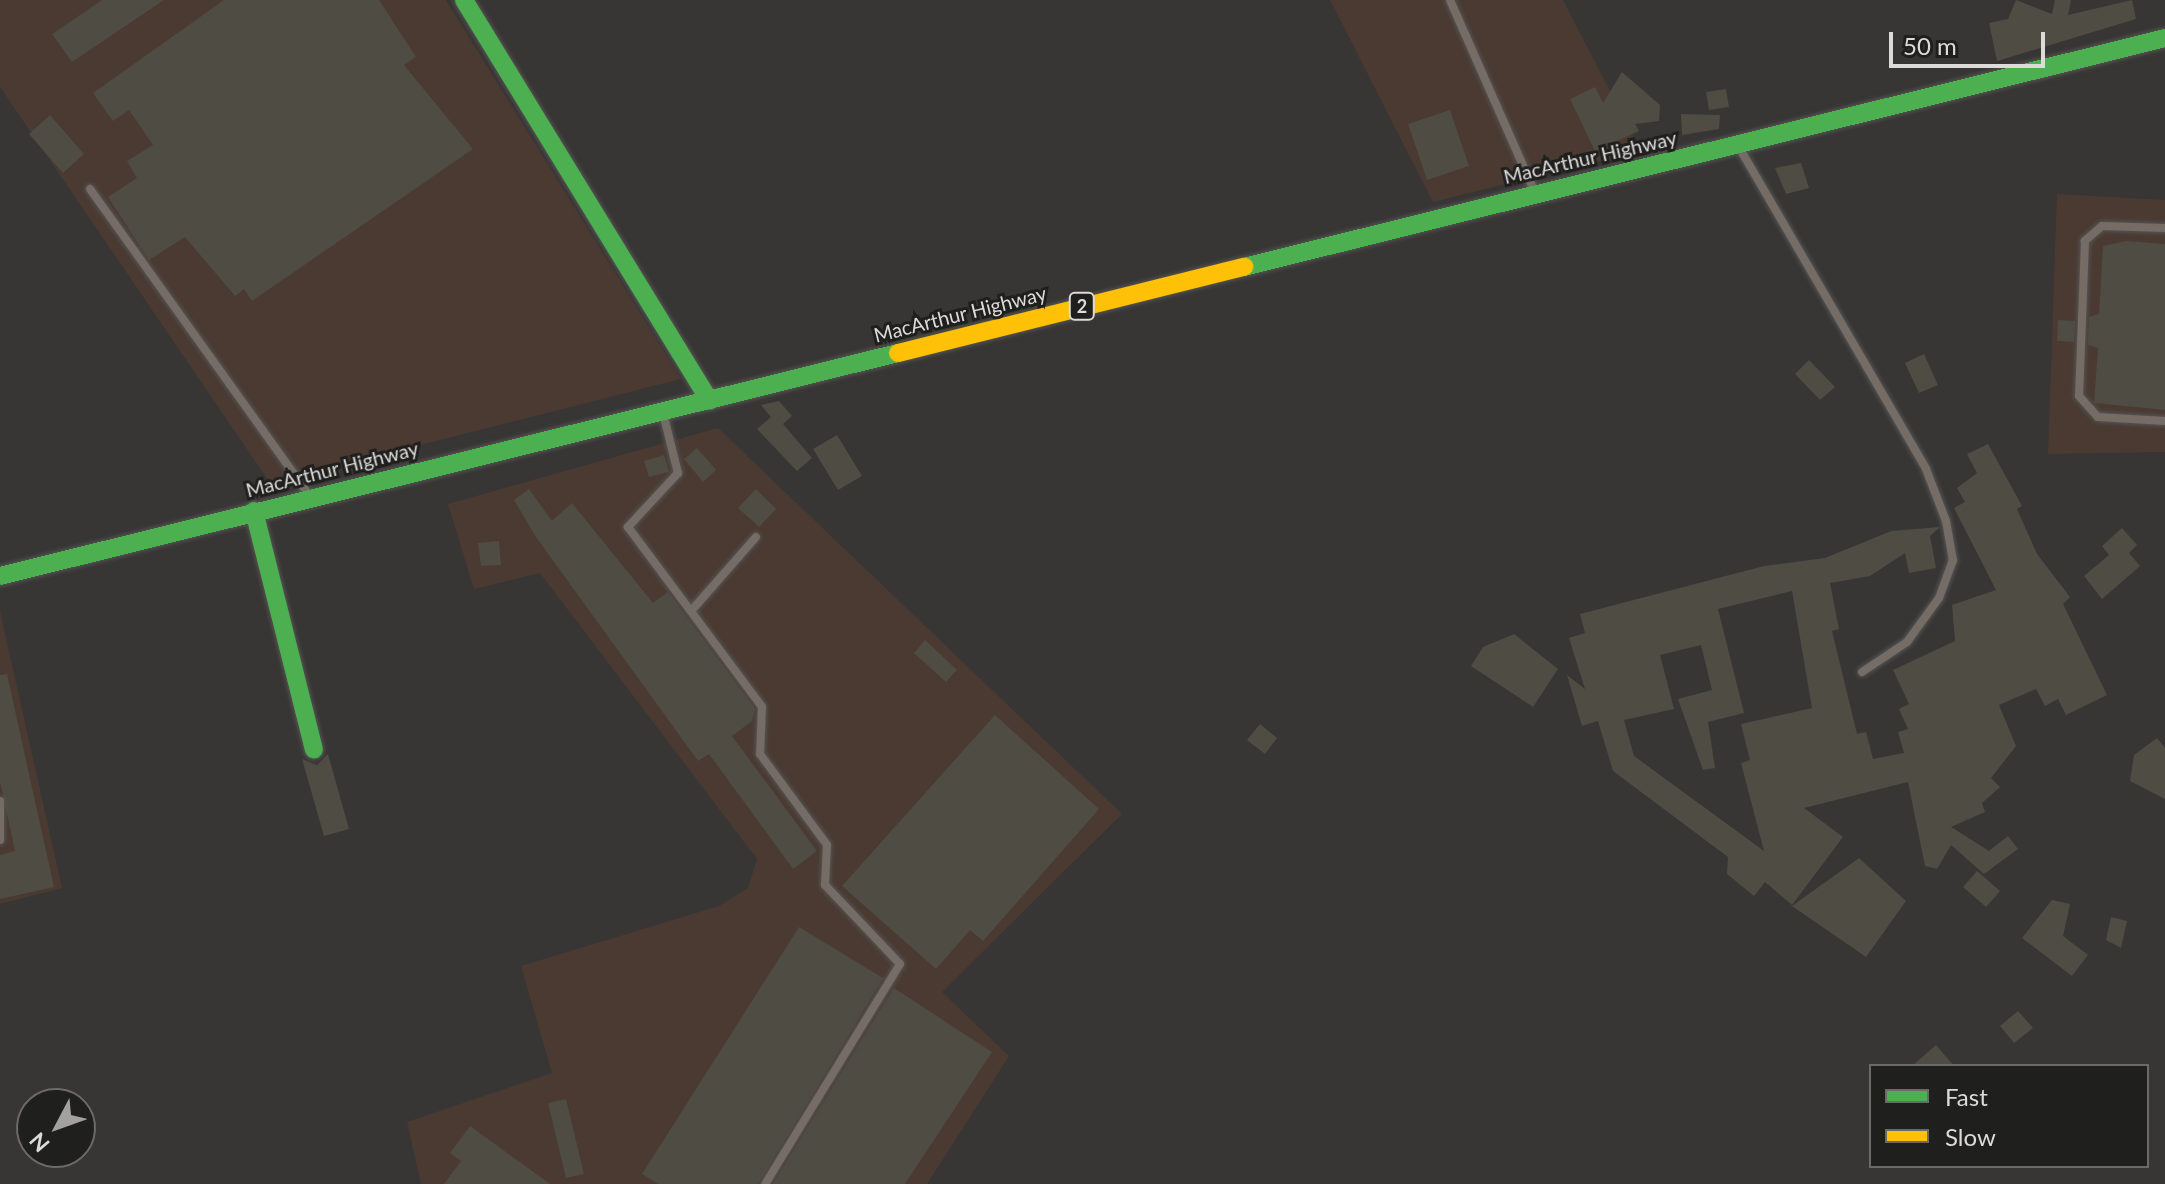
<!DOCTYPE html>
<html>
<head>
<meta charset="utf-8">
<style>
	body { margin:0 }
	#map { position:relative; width:2165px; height:1184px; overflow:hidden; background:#373635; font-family:Lato,sans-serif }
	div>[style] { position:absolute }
	.industrial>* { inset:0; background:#4a3a32 }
	.building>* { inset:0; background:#4f4c43 }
	.roads { filter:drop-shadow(0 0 2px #555453) drop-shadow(0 0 2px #555453) }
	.lane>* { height:8px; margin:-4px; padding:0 4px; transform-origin:4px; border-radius:4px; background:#746c65 }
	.fast>* { height:18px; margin:-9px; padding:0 9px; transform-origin:9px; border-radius:9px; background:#4caf50 }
	.slow>* { height:18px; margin:-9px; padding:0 9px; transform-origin:9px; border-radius:9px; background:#ffc107 }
	span { translate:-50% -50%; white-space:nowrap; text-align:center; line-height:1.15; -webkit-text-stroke:6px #1f1f1d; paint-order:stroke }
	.shield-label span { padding:2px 6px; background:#1f1f1d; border:2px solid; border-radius:6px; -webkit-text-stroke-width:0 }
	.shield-label { font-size:18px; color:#dcdbd9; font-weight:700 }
	.street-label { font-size:20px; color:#dcdbd9 }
	.legend { position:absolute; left:1869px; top:1064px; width:280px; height:104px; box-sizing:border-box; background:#1f1f1d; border:2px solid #6b6a68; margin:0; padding:10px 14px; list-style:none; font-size:24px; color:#dcdbd9 }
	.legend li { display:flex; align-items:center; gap:16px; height:40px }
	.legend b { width:40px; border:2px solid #6b6a68 }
	.north { position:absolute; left:16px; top:1088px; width:80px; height:80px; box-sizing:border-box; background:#1f1f1d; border:2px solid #6b6a68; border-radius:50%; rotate:229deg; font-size:22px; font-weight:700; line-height:32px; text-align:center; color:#dcdbd9 }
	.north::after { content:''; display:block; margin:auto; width:28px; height:36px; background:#a2a1a0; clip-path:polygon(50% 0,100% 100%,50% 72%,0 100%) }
	.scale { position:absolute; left:1889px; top:32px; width:156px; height:36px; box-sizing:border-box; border:4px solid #dcdbd9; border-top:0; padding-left:10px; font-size:24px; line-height:28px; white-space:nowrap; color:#dcdbd9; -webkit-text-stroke:6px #1f1f1d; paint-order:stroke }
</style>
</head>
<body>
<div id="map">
	<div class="industrial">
		<div style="clip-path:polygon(0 0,446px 0,681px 379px,270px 483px,0 87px)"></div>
		<div style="clip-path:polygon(1330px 0,1563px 0,1641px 151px,1433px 202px)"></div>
		<div style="clip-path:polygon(2057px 194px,2165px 200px,2165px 452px,2048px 454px)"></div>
		<div style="clip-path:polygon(718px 428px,1122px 814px,942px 992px,1009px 1056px,927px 1184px,421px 1184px,407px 1122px,552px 1073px,521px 966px,719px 906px,748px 888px,757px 859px,540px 573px,474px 589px,448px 504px)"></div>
		<div style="clip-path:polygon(0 611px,62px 888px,0 904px)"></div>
	</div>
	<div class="building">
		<div style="clip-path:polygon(102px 0,164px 0,72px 62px,52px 34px)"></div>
		<div style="clip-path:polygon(224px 0,379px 0,416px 57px,404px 65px,473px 149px,252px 301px,244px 289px,235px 296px,185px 237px,149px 260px,108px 197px,137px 178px,127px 161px,153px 145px,129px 110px,113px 121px,93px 93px)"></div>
		<div style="clip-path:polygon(2016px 0,2052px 14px,2055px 0,2071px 0,2068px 15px,2132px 0,2136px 19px,1997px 61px,1989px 23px,2008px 19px)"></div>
		<div style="clip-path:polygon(1622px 72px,1660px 105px,1659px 121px,1635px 124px,1639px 131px,1595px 151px,1570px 99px,1595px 87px,1603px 103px)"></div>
		<div style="clip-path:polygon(1726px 89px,1729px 107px,1709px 110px,1706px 92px)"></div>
		<div style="clip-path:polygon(1450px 110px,1469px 166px,1427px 180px,1408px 124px)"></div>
		<div style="clip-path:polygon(1681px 114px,1720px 115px,1719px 129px,1682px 135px)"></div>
		<div style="clip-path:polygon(50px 115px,84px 154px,63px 173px,29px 134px)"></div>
		<div style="clip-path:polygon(1801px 163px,1809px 188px,1786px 194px,1775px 168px)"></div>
		<div style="clip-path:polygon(2126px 241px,2165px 244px,2165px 410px,2094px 403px,2098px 348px,2088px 345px,2089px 317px,2099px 314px,2103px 246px)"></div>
		<div style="clip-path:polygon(2058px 320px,2075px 321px,2074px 342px,2057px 341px)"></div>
		<div style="clip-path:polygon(1924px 354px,1938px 385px,1919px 393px,1905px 363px)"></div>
		<div style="clip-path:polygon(1809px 360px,1835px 387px,1820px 400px,1795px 374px)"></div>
		<div style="clip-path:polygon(779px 401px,792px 416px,783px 424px,812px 458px,797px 471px,757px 429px,771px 417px,761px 405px)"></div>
		<div style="clip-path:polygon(837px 435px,862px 476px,838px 490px,813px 449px)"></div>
		<div style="clip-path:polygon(evenodd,1988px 444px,2022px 506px,2017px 509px,2037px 554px,2070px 597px,2063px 604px,2107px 695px,2066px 715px,2058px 699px,2045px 706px,2036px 689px,1999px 705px,2016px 746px,1991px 778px,2000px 787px,1982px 803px,1985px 812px,1951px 827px,1989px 851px,2008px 836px,2018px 849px,1984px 874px,1951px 845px,1937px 869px,1925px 866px,1908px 782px,1804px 808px,1843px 837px,1792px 905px,1765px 882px,1754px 896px,1727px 874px,1728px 857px,1613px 771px,1598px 721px,1582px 726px,1567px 675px,1585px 689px,1569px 638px,1585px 633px,1580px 614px,1764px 566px,1825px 558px,1891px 531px,1940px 527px,1930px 536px,1936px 568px,1909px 573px,1905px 553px,1870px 576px,1830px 583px,1839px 629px,1832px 631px,1857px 734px,1866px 732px,1873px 759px,1904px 753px,1898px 732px,1908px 729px,1899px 709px,1909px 704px,1893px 670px,1955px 641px,1952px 605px,1996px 590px,1954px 508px,1965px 502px,1957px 488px,1977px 473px,1967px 454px,1988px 444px,1792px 591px,1812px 708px,1741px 724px,1750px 760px,1741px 763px,1764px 851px,1634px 756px,1624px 720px,1674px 709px,1660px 655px,1701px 645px,1712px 690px,1678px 699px,1703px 770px,1715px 768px,1708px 722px,1744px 713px,1718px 609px,1792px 591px)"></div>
		<div style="clip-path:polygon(697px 448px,716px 470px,703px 482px,684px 459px)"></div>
		<div style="clip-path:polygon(664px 455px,669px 472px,649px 477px,644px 461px)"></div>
		<div style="clip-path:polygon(529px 489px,552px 521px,572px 503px,653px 603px,668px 592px,755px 709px,752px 721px,732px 736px,817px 851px,793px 869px,709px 754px,698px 761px,536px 537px,514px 500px)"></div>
		<div style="clip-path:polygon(756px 489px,776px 509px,759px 527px,738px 508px)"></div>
		<div style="clip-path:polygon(2122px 528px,2137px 545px,2129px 553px,2140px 566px,2102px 599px,2084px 576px,2109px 555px,2102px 546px)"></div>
		<div style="clip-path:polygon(499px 541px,501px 565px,481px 566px,478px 543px)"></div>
		<div style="clip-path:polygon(1514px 634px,1558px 669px,1533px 707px,1471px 666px,1483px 647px)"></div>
		<div style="clip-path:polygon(925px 640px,957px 670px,946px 682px,914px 653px)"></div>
		<div style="clip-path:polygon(7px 674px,54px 887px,0 899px,0 855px,15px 851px,0 782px,0 675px)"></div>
		<div style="clip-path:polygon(995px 715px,1099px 809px,983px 941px,970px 930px,936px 969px,842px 886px)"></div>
		<div style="clip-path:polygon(1260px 724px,1277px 738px,1265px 754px,1247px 740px)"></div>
		<div style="clip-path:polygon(2157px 738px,2165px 748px,2165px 799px,2130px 781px,2134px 755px)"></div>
		<div style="clip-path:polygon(328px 754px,349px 829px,324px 836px,302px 759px,317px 765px)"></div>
		<div style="clip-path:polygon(1859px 858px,1906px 901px,1866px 957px,1792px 906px)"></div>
		<div style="clip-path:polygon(1977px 871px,2000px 891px,1986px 907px,1963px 887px)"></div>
		<div style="clip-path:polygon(2052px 900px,2070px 904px,2063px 936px,2088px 955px,2072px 976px,2022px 938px)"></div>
		<div style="clip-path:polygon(2111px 917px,2127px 921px,2121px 948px,2106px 940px)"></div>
		<div style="clip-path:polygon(799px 927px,883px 978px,758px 1184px,658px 1184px,642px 1174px)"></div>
		<div style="clip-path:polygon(894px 988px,992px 1052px,905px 1184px,773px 1184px)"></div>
		<div style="clip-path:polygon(2018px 1011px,2033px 1028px,2014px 1043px,2000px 1026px)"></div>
		<div style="clip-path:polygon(1936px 1045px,1954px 1066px,1912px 1066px)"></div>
		<div style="clip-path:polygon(566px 1099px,584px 1174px,566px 1178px,548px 1103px)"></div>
		<div style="clip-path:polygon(470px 1126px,550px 1184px,444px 1184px,461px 1161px,450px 1153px)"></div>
	</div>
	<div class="roads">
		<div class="lane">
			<div style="left:1450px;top:0;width:206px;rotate:66.2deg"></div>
			<div style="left:1740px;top:149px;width:370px;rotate:59.8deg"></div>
			<div style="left:1926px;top:469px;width:56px;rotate:69deg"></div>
			<div style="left:1946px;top:521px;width:40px;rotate:80deg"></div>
			<div style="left:1953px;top:560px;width:40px;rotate:110.2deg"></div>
			<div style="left:1939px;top:598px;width:54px;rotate:126deg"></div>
			<div style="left:1907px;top:642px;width:54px;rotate:146.3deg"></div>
			<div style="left:90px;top:189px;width:373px;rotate:54.4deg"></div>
			<div style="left:2165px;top:228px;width:63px;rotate:-178.2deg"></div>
			<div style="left:2102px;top:226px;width:23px;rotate:139deg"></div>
			<div style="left:2085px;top:241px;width:155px;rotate:92.2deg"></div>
			<div style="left:2079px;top:396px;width:28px;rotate:48deg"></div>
			<div style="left:2098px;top:417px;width:67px;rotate:3.4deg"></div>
			<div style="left:664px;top:417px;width:58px;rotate:76deg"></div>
			<div style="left:678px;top:473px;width:74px;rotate:132.8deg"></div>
			<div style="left:628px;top:527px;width:224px;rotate:53.3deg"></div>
			<div style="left:762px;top:707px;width:47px;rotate:92.4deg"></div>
			<div style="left:760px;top:754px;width:113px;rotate:53.6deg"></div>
			<div style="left:827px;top:845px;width:40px;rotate:92.9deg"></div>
			<div style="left:825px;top:885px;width:109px;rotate:46.5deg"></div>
			<div style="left:900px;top:964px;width:258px;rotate:121.5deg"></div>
			<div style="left:692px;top:610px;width:97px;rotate:-48.8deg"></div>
			<div style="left:0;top:801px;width:39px;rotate:90deg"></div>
		</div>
		<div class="fast">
			<div style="left:464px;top:0;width:470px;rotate:58.5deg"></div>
			<div style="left:1244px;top:267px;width:949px;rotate:-13.96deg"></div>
			<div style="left:254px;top:511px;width:246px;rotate:75.9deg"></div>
			<div style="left:0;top:576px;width:925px;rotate:-13.95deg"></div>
		</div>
		<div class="slow">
			<div style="left:898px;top:353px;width:357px;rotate:-14deg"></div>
		</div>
	</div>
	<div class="shield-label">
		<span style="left:1082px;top:306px">2</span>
	</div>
	<div class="street-label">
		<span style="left:1590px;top:157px;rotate:-13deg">MacArthur Highway</span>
		<span style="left:960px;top:314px;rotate:-14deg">MacArthur Highway</span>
		<span style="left:332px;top:469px;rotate:-14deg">MacArthur Highway</span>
	</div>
	<ul class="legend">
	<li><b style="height:10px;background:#4caf50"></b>Fast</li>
	<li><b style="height:10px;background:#ffc107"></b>Slow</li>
	</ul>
	<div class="north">N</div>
	<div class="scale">50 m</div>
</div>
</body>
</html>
